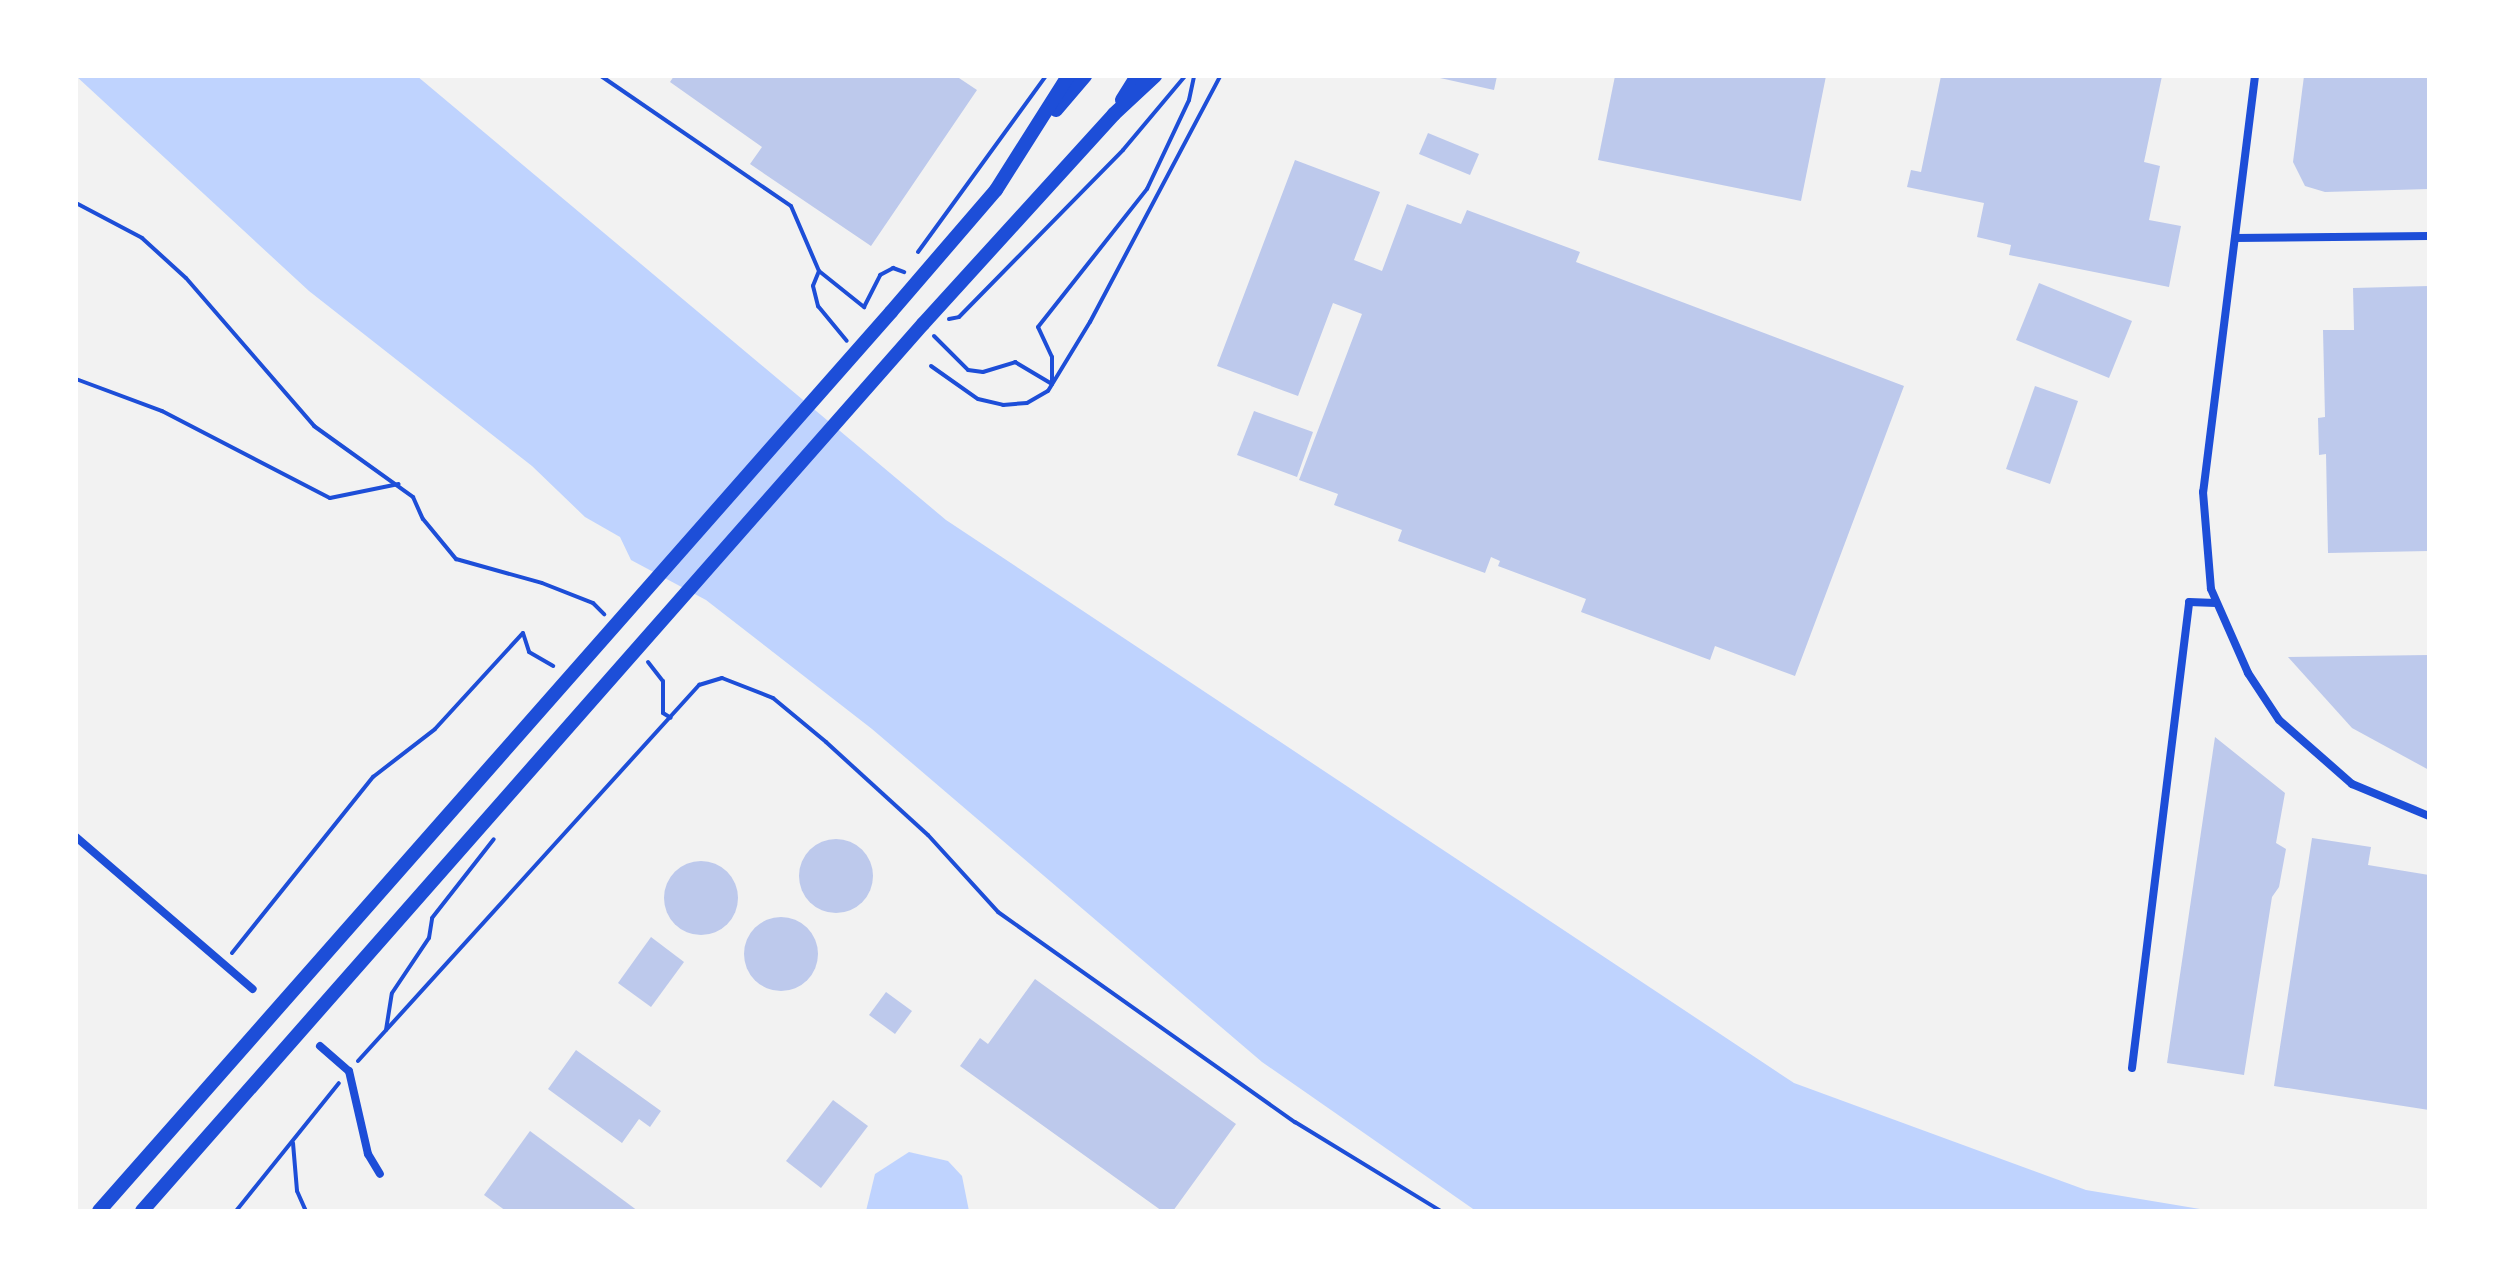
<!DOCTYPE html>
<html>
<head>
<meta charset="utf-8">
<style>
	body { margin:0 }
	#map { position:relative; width:2505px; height:1287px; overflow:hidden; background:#f2f2f2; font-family:"PT Sans Narrow",sans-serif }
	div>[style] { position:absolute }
	.water>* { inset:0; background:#bfd3fe }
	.building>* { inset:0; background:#bdc9ec }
	.round { border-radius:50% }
	.path>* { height:4px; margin:-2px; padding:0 2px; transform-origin:2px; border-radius:2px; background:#1d4ed8 }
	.minor>* { height:8px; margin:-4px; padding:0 4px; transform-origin:4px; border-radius:4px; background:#1d4ed8 }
	.motorway>* { height:14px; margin:-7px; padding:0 7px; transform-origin:7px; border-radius:7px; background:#1d4ed8 }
	span { translate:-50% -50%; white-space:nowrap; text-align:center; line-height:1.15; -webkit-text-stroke:6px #fff; paint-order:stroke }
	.frame { position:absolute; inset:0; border:78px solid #fff; pointer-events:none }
</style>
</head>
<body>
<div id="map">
	<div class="water">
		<div style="clip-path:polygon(76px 76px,417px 76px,946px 520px,1794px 1083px,2086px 1190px,2212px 1211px,1476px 1211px,1262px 1062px,872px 729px,706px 600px,631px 560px,620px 537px,585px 517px,532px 466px,309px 291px)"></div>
		<div style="clip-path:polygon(909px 1152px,948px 1161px,962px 1176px,969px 1211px,866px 1211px,875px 1174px)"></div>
	</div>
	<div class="building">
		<div style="clip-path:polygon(674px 76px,956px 76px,977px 90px,871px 246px,750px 164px,762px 147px,670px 82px)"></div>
		<div style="clip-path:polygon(1431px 76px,1497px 76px,1494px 90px)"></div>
		<div style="clip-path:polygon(1615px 76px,1826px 76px,1801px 201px,1598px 160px)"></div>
		<div style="clip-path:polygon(1941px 76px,2162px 76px,2144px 162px,2160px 166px,2149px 220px,2181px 226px,2169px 287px,2009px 255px,2011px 245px,1977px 237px,1984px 203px,1907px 187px,1911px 170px,1921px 172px)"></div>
		<div style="clip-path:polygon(2304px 76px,2429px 76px,2429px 189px,2325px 192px,2305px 186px,2293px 162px)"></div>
		<div style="clip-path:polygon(1428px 133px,1479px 154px,1470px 175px,1419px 154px)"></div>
		<div style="clip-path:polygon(1295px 160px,1380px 192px,1354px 260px,1382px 271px,1407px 204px,1461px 224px,1467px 210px,1580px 252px,1576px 262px,1904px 386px,1795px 676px,1715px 646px,1710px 660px,1581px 612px,1586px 599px,1498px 566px,1500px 561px,1491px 557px,1485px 573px,1398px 541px,1402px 530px,1334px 505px,1338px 494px,1299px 480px,1362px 314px,1333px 303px,1298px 396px,1217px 366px)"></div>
		<div style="clip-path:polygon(2039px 283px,2132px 321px,2109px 378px,2016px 340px)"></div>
		<div style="clip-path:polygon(2429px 286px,2429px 551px,2328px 553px,2326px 454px,2319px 455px,2318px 418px,2325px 417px,2323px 330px,2354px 330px,2353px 288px)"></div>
		<div style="clip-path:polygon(2035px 386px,2078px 401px,2050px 484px,2006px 469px)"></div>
		<div style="clip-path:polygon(1254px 411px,1313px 432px,1297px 477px,1237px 455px)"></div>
		<div style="clip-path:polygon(2429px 655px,2429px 770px,2352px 728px,2288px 657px)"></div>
		<div style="clip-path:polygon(2215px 737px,2285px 793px,2276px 843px,2286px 849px,2279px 887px,2272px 897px,2244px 1075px,2167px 1063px)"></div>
		<div style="clip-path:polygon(2312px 838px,2371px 847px,2368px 865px,2429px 875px,2429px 1110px,2274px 1086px)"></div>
		<div class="round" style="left:799px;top:839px;width:74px;height:74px"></div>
		<div class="round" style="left:664px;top:861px;width:74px;height:74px"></div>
		<div class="round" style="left:744px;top:917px;width:74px;height:74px"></div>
		<div style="clip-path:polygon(651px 937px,684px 962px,651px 1007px,618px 983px)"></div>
		<div style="clip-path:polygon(1035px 979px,1236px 1124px,1173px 1211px,1162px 1211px,960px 1066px,980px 1038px,988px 1044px)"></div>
		<div style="clip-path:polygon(886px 992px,912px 1011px,895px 1034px,869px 1015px)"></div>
		<div style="clip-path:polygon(576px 1050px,661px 1111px,650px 1127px,639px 1119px,622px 1143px,548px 1089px)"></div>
		<div style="clip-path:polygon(833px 1100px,868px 1126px,821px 1188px,786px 1161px)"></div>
		<div style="clip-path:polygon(530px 1131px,638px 1211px,506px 1211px,484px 1195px)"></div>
	</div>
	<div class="path">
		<div style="left:601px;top:76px;width:230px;rotate:34.4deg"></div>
		<div style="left:791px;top:206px;width:71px;rotate:66.7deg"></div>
		<div style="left:819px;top:271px;width:58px;rotate:38.7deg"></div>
		<div style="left:864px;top:307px;width:36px;rotate:-63deg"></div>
		<div style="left:880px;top:275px;width:15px;rotate:-28deg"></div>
		<div style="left:893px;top:268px;width:12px;rotate:20deg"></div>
		<div style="left:76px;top:203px;width:75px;rotate:27.9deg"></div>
		<div style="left:142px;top:238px;width:59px;rotate:42.3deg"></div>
		<div style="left:186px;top:278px;width:196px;rotate:49.1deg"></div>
		<div style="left:314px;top:426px;width:122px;rotate:35.6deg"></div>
		<div style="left:413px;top:497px;width:24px;rotate:66deg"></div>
		<div style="left:423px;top:519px;width:52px;rotate:50.5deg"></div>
		<div style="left:456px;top:559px;width:89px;rotate:15.6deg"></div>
		<div style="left:542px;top:583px;width:55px;rotate:21.4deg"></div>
		<div style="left:593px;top:603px;width:16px;rotate:45deg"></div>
		<div style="left:918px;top:252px;width:218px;rotate:-54deg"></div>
		<div style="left:819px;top:271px;width:16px;rotate:112deg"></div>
		<div style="left:813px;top:286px;width:21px;rotate:76deg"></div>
		<div style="left:818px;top:306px;width:45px;rotate:50.4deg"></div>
		<div style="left:949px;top:319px;width:10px;rotate:-11deg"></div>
		<div style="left:959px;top:317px;width:234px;rotate:-45.5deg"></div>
		<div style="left:1123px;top:150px;width:97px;rotate:-50deg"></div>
		<div style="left:934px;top:336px;width:48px;rotate:45deg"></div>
		<div style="left:968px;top:370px;width:15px;rotate:8deg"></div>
		<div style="left:983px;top:372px;width:34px;rotate:-17deg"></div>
		<div style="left:1015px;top:362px;width:43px;rotate:30.7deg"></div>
		<div style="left:1052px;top:384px;width:27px;rotate:-90deg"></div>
		<div style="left:1052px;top:357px;width:33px;rotate:-115deg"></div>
		<div style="left:1038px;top:327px;width:176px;rotate:-51.7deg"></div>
		<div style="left:1147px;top:189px;width:98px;rotate:-64.7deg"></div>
		<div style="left:1189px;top:100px;width:25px;rotate:-78deg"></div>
		<div style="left:931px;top:366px;width:57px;rotate:35.1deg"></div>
		<div style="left:978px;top:399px;width:26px;rotate:13deg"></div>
		<div style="left:1003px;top:405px;width:24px;rotate:-5deg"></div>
		<div style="left:1027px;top:403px;width:24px;rotate:-30deg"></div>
		<div style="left:1048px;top:391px;width:81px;rotate:-58.7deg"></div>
		<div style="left:1090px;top:322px;width:278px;rotate:-62.1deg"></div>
		<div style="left:76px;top:379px;width:92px;rotate:20.4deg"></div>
		<div style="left:162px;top:411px;width:189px;rotate:27.4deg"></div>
		<div style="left:330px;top:498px;width:70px;rotate:-11.5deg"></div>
		<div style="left:648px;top:662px;width:24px;rotate:52deg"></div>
		<div style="left:663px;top:681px;width:32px;rotate:90deg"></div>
		<div style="left:663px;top:713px;width:9px;rotate:32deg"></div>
		<div style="left:232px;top:953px;width:226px;rotate:-51.3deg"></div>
		<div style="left:373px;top:777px;width:78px;rotate:-37.7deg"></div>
		<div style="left:435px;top:729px;width:130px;rotate:-47.5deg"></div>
		<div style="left:523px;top:633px;width:20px;rotate:72deg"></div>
		<div style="left:529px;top:652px;width:28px;rotate:30deg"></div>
		<div style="left:386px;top:1030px;width:37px;rotate:-81deg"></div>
		<div style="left:392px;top:993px;width:66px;rotate:-56.1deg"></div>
		<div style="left:429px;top:938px;width:20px;rotate:-81deg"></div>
		<div style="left:432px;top:918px;width:100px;rotate:-51.9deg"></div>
		<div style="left:358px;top:1061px;width:508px;rotate:-47.79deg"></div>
		<div style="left:699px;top:685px;width:24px;rotate:-17deg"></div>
		<div style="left:722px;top:678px;width:55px;rotate:21.4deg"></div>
		<div style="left:773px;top:698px;width:69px;rotate:39.7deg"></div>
		<div style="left:826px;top:742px;width:138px;rotate:42.4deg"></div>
		<div style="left:928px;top:835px;width:104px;rotate:47.7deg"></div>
		<div style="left:998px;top:912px;width:364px;rotate:35.3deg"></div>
		<div style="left:1295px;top:1122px;width:171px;rotate:31.4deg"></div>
		<div style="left:293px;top:1143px;width:48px;rotate:85.2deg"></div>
		<div style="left:297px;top:1191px;width:22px;rotate:66deg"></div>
		<div style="left:236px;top:1211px;width:164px;rotate:-51.2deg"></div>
	</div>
	<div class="minor">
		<div style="left:2255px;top:76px;width:419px;rotate:97.1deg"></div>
		<div style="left:2203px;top:492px;width:97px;rotate:85.3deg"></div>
		<div style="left:2211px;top:589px;width:92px;rotate:66.2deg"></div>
		<div style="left:2248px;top:673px;width:56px;rotate:56.6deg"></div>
		<div style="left:2279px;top:720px;width:97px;rotate:41.2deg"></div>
		<div style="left:2352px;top:784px;width:83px;rotate:22.6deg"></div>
		<div style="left:2235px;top:238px;width:194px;rotate:-0.6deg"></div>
		<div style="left:76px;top:837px;width:233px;rotate:40.7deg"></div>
		<div style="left:320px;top:1046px;width:38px;rotate:41deg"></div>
		<div style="left:349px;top:1071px;width:85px;rotate:77.1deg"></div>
		<div style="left:368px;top:1154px;width:23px;rotate:59deg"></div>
		<div style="left:2132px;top:1068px;width:469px;rotate:-83deg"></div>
		<div style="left:2189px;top:602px;width:27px;rotate:2deg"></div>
	</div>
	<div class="motorway">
		<div style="left:1122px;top:100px;width:28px;rotate:-58deg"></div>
		<div style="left:1056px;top:110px;width:45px;rotate:-49.5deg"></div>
		<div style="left:99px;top:1211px;width:1198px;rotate:-48.62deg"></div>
		<div style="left:891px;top:312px;width:161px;rotate:-49.3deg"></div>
		<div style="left:996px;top:190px;width:135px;rotate:-57.7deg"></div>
		<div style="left:142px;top:1211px;width:1182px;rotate:-48.64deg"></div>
		<div style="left:923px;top:324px;width:284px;rotate:-47.7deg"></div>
		<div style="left:1114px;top:114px;width:56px;rotate:-42.8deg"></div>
	</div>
	<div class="frame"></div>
</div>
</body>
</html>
